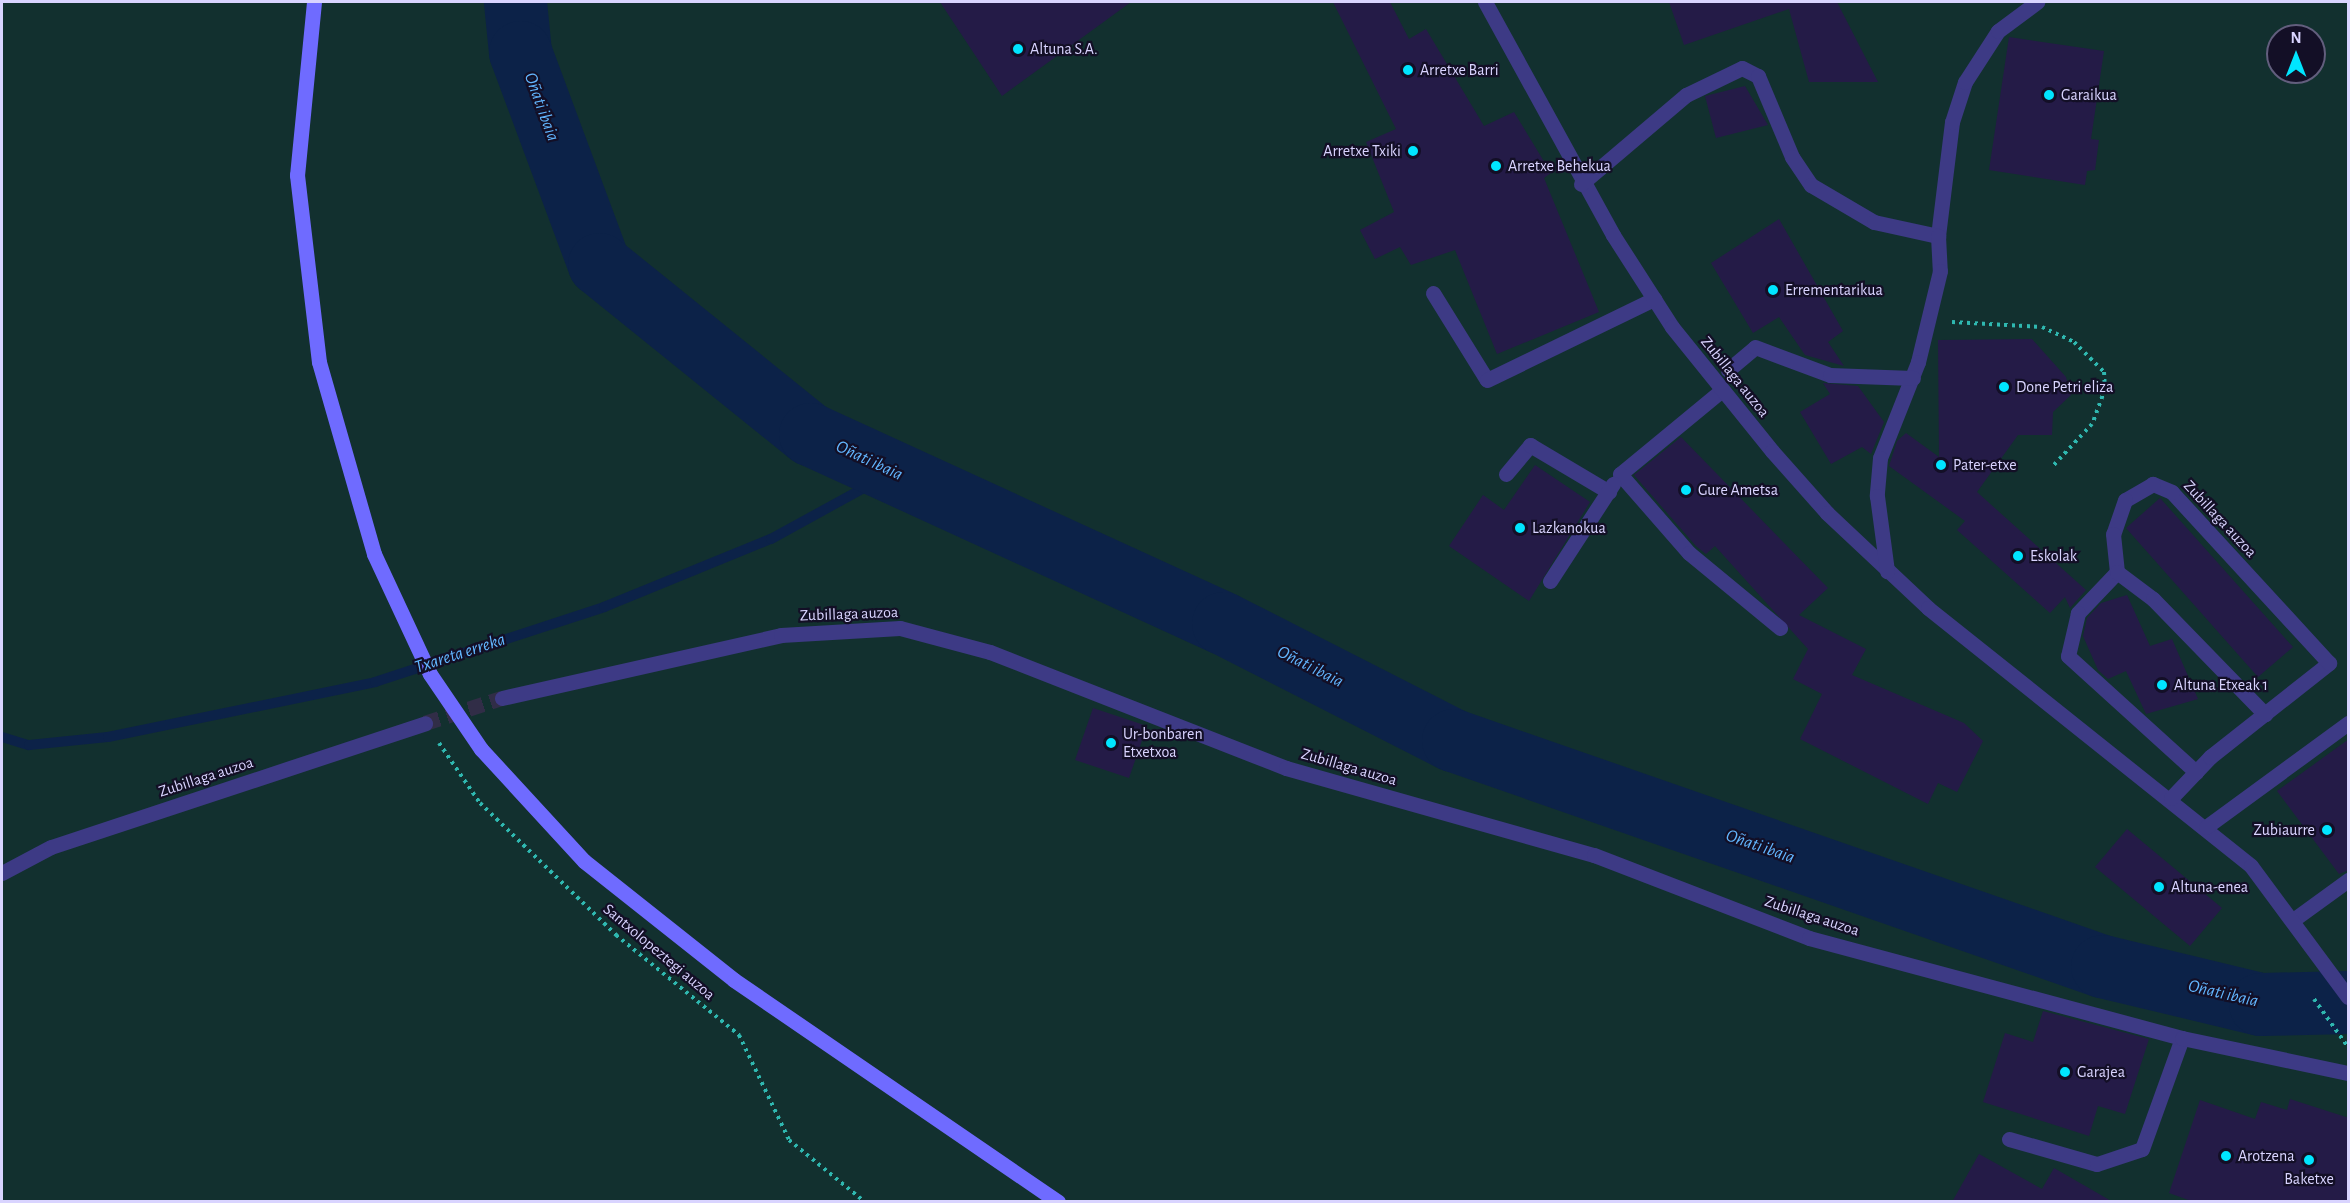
<!DOCTYPE html>
<html>
<head>
<meta charset="utf-8">
<style>
	body { margin:0 }
	#map { position:relative; width:2350px; height:1203px; overflow:hidden; background:#130f26; font-family:"Alegreya Sans",sans-serif }
	div>[style] { position:absolute }
	.green>* { inset:0; background:#12302f }
	.stream>* { height:10px; margin:-5px; padding:0 5px; transform-origin:5px; border-radius:5px; background:#0c2248 }
	.river>* { height:63px; margin:-31.5px; padding:0 31.5px; transform-origin:31.5px; border-radius:31.5px; background:#0c2248 }
	.building>* { inset:0; background:#241b47 }
	.street-tunnel>* { height:15px; margin-top:-7.5px; transform-origin:0; background:repeating-linear-gradient(90deg,#312d47 0 15px,transparent 0 23px) }
	.path>* { height:4px; margin-top:-2px; transform-origin:0; background:repeating-linear-gradient(90deg,#2fb8b0 0 3px,transparent 0 7.5px) }
	.lane>* { height:15px; margin:-7.5px; padding:0 7.5px; transform-origin:7.5px; border-radius:7.5px; background:#3d3a85 }
	.street>* { height:15px; margin:-7.5px; padding:0 7.5px; transform-origin:7.5px; border-radius:7.5px; background:#3d3a85 }
	.secondary>* { height:15px; margin:-7.5px; padding:0 7.5px; transform-origin:7.5px; border-radius:7.5px; background:#6f6bff }
	.secondary-bridge>* { height:15px; margin:-7.5px; padding:0 7.5px; transform-origin:7.5px; border-radius:7.5px; background:#6f6bff }
	.dots>* { width:16px; height:16px; translate:-50% -50%; box-sizing:border-box; border:3px solid #130f26; border-radius:50% }
	span { translate:-50% -50%; white-space:nowrap; text-align:center; line-height:1.15; -webkit-text-stroke:4.5px #130f26; paint-order:stroke }
	.poi-label { font-size:16px; color:#d9d4ff }
	.left { translate:0 -50%; text-align:left }
	.right { translate:-100% -50%; text-align:right }
	.street-label { font-size:16px; color:#d9d4ff }
	.water-label { font-size:18px; color:#62b6ff; font-style:italic }
	.frame { position:absolute; inset:0; border:3px solid #d9d4ff; pointer-events:none }
	.north { position:absolute; left:2266px; top:24px; width:60px; height:60px; box-sizing:border-box; background:#130f26; border:2px solid #625e7d; border-radius:50%; rotate:0deg; font-size:16px; font-weight:700; line-height:24px; text-align:center; color:#d9d4ff }
	.north::after { content:''; display:block; margin:auto; width:21px; height:27px; background:#00e5ff; clip-path:polygon(50% 0,100% 100%,50% 72%,0 100%) }
</style>
</head>
<body>
<div id="map">
	<div class="green">
		<div style="clip-path:polygon(evenodd,2px 2px,2348px 2px,2348px 1201px,2px 1202px,2px 2px,2278px 36px,2314px 36px,2314px 72px,2278px 72px,2278px 36px)"></div>
	</div>
	<div class="stream">
		<div style="left:2px;top:737px;width:28px;rotate:17deg"></div>
		<div style="left:29px;top:745px;width:79px;rotate:-5.8deg"></div>
		<div style="left:108px;top:737px;width:273px;rotate:-11.6deg"></div>
		<div style="left:375px;top:682px;width:241px;rotate:-18.1deg"></div>
		<div style="left:604px;top:607px;width:180px;rotate:-22.2deg"></div>
		<div style="left:771px;top:539px;width:139px;rotate:-28.8deg"></div>
	</div>
	<div class="river">
		<div style="left:515px;top:2px;width:50px;rotate:84.3deg"></div>
		<div style="left:520px;top:52px;width:226px;rotate:69.6deg"></div>
		<div style="left:599px;top:264px;width:271px;rotate:38.9deg"></div>
		<div style="left:810px;top:434px;width:454px;rotate:24.6deg"></div>
		<div style="left:1223px;top:623px;width:258px;rotate:27deg"></div>
		<div style="left:1453px;top:740px;width:687px;rotate:19.2deg"></div>
		<div style="left:2102px;top:966px;width:163px;rotate:13.5deg"></div>
		<div style="left:2260px;top:1004px;width:88px;rotate:-1.3deg"></div>
	</div>
	<div class="building">
		<div style="clip-path:polygon(940px 2px,1131px 2px,1002px 96px)"></div>
		<div style="clip-path:polygon(1333px 2px,1390px 2px,1409px 39px,1426px 29px,1484px 126px,1514px 112px,1551px 173px,1544px 178px,1599px 312px,1497px 354px,1455px 250px,1411px 265px,1400px 247px,1375px 259px,1360px 230px,1394px 212px,1366px 142px,1396px 129px)"></div>
		<div style="clip-path:polygon(1669px 2px,1837px 2px,1878px 82px,1809px 82px,1789px 9px,1684px 45px)"></div>
		<div style="clip-path:polygon(2009px 37px,2104px 51px,2091px 139px,2099px 140px,2095px 170px,2087px 171px,2085px 185px,1989px 170px)"></div>
		<div style="clip-path:polygon(1745px 86px,1768px 125px,1716px 138px,1705px 96px)"></div>
		<div style="clip-path:polygon(1779px 219px,1843px 331px,1828px 342px,1844px 366px,1805px 355px,1779px 317px,1753px 333px,1711px 263px)"></div>
		<div style="clip-path:polygon(2032px 339px,2066px 377px,2071px 395px,2053px 412px,2052px 435px,2018px 435px,1977px 492px,2086px 590px,2070px 608px,2065px 597px,2050px 613px,1957px 530px,1965px 521px,1889px 466px,1897px 441px,1906px 433px,1939px 457px,1938px 340px)"></div>
		<div style="clip-path:polygon(1823px 383px,1858px 386px,1884px 422px,1871px 454px,1862px 447px,1831px 464px,1800px 412px,1830px 394px)"></div>
		<div style="clip-path:polygon(1681px 437px,1828px 588px,1799px 615px,1866px 649px,1852px 675px,1964px 723px,1983px 741px,1957px 792px,1938px 783px,1928px 804px,1800px 739px,1822px 694px,1793px 679px,1808px 649px,1715px 546px,1706px 554px,1696px 546px,1634px 475px)"></div>
		<div style="clip-path:polygon(1535px 465px,1590px 502px,1529px 601px,1449px 546px,1483px 495px,1504px 510px)"></div>
		<div style="clip-path:polygon(2160px 498px,2293px 647px,2258px 677px,2126px 528px)"></div>
		<div style="clip-path:polygon(2127px 595px,2150px 646px,2172px 639px,2198px 699px,2146px 714px,2126px 671px,2108px 679px,2098px 670px,2083px 636px,2087px 618px,2101px 603px)"></div>
		<div style="clip-path:polygon(1093px 708px,1147px 726px,1129px 778px,1075px 760px)"></div>
		<div style="clip-path:polygon(2349px 739px,2349px 870px,2339px 874px,2277px 791px)"></div>
		<div style="clip-path:polygon(2127px 829px,2222px 908px,2190px 946px,2095px 867px)"></div>
		<div style="clip-path:polygon(2043px 1011px,2149px 1039px,2125px 1114px,2098px 1106px,2089px 1136px,1983px 1102px,2005px 1033px,2033px 1042px)"></div>
		<div style="clip-path:polygon(2290px 1099px,2349px 1118px,2349px 1202px,2194px 1202px,2169px 1193px,2200px 1100px,2255px 1119px,2261px 1102px,2287px 1110px)"></div>
		<div style="clip-path:polygon(1979px 1154px,2042px 1189px,2054px 1168px,2113px 1202px,1952px 1202px)"></div>
	</div>
	<div class="street-tunnel">
		<div style="left:425px;top:723px;width:81px;rotate:-18deg"></div>
	</div>
	<div class="path">
		<div style="left:1952px;top:322px;width:90px;rotate:3.2deg"></div>
		<div style="left:2042px;top:327px;width:35px;rotate:25deg"></div>
		<div style="left:2074px;top:342px;width:42px;rotate:45deg"></div>
		<div style="left:2104px;top:372px;width:17px;rotate:87deg"></div>
		<div style="left:2105px;top:389px;width:37px;rotate:110deg"></div>
		<div style="left:2092px;top:424px;width:59px;rotate:132.9deg"></div>
		<div style="left:439px;top:743px;width:73px;rotate:55.7deg"></div>
		<div style="left:480px;top:803px;width:190px;rotate:44.1deg"></div>
		<div style="left:616px;top:935px;width:159px;rotate:39.1deg"></div>
		<div style="left:739px;top:1035px;width:116px;rotate:64.5deg"></div>
		<div style="left:789px;top:1140px;width:98px;rotate:39.2deg"></div>
		<div style="left:2314px;top:999px;width:59px;rotate:54.7deg"></div>
	</div>
	<div class="lane">
		<div style="left:1938px;top:236px;width:115px;rotate:-83deg"></div>
		<div style="left:1952px;top:122px;width:42px;rotate:-72deg"></div>
		<div style="left:1965px;top:82px;width:61px;rotate:-57.1deg"></div>
		<div style="left:1998px;top:31px;width:49px;rotate:-36.6deg"></div>
		<div style="left:1433px;top:293px;width:102px;rotate:58.2deg"></div>
		<div style="left:1487px;top:380px;width:186px;rotate:-25.9deg"></div>
		<div style="left:1722px;top:390px;width:132px;rotate:140.5deg"></div>
		<div style="left:1620px;top:474px;width:105px;rotate:48.9deg"></div>
		<div style="left:1689px;top:553px;width:118px;rotate:39.5deg"></div>
		<div style="left:1506px;top:474px;width:38px;rotate:-50deg"></div>
		<div style="left:1530px;top:445px;width:92px;rotate:30.7deg"></div>
		<div style="left:1550px;top:581px;width:116px;rotate:-57deg"></div>
		<div style="left:2293px;top:920px;width:68px;rotate:-36deg"></div>
		<div style="left:2009px;top:1139px;width:91px;rotate:15.9deg"></div>
		<div style="left:2097px;top:1164px;width:47px;rotate:-18.4deg"></div>
		<div style="left:2142px;top:1149px;width:118px;rotate:-70.2deg"></div>
	</div>
	<div class="street">
		<div style="left:1485px;top:2px;width:266px;rotate:61.2deg"></div>
		<div style="left:1613px;top:235px;width:109px;rotate:57.3deg"></div>
		<div style="left:1672px;top:327px;width:159px;rotate:51.1deg"></div>
		<div style="left:1772px;top:451px;width:83px;rotate:48.4deg"></div>
		<div style="left:1827px;top:513px;width:139px;rotate:43.2deg"></div>
		<div style="left:1928px;top:608px;width:413px;rotate:38.6deg"></div>
		<div style="left:2251px;top:866px;width:163px;rotate:53.5deg"></div>
		<div style="left:1581px;top:184px;width:138px;rotate:-40.3deg"></div>
		<div style="left:1686px;top:95px;width:62px;rotate:-25.7deg"></div>
		<div style="left:1742px;top:68px;width:18px;rotate:27deg"></div>
		<div style="left:1758px;top:76px;width:88px;rotate:67.2deg"></div>
		<div style="left:1792px;top:157px;width:34px;rotate:56deg"></div>
		<div style="left:1811px;top:185px;width:73px;rotate:30.4deg"></div>
		<div style="left:1874px;top:222px;width:66px;rotate:12.3deg"></div>
		<div style="left:1938px;top:236px;width:35px;rotate:87deg"></div>
		<div style="left:1940px;top:271px;width:94px;rotate:103.6deg"></div>
		<div style="left:1918px;top:362px;width:103px;rotate:111.6deg"></div>
		<div style="left:1880px;top:458px;width:38px;rotate:95deg"></div>
		<div style="left:1877px;top:496px;width:76px;rotate:82.4deg"></div>
		<div style="left:1728px;top:370px;width:35px;rotate:-40deg"></div>
		<div style="left:1755px;top:347px;width:80px;rotate:20.5deg"></div>
		<div style="left:1830px;top:375px;width:83px;rotate:2.1deg"></div>
		<div style="left:2117px;top:572px;width:57px;rotate:133.6deg"></div>
		<div style="left:2078px;top:613px;width:44px;rotate:103.1deg"></div>
		<div style="left:2068px;top:656px;width:173px;rotate:42.2deg"></div>
		<div style="left:502px;top:698px;width:286px;rotate:-12.7deg"></div>
		<div style="left:781px;top:635px;width:119px;rotate:-3.4deg"></div>
		<div style="left:900px;top:628px;width:93px;rotate:14.9deg"></div>
		<div style="left:990px;top:652px;width:318px;rotate:21.4deg"></div>
		<div style="left:1286px;top:768px;width:320px;rotate:15.8deg"></div>
		<div style="left:1594px;top:855px;width:230px;rotate:21.1deg"></div>
		<div style="left:1809px;top:938px;width:386px;rotate:15deg"></div>
		<div style="left:2182px;top:1038px;width:170px;rotate:11.9deg"></div>
		<div style="left:2171px;top:798px;width:57px;rotate:-46.4deg"></div>
		<div style="left:2210px;top:757px;width:152px;rotate:-38.3deg"></div>
		<div style="left:2329px;top:663px;width:232px;rotate:-132.6deg"></div>
		<div style="left:2172px;top:492px;width:21px;rotate:-157deg"></div>
		<div style="left:2153px;top:484px;width:32px;rotate:150deg"></div>
		<div style="left:2125px;top:500px;width:36px;rotate:109deg"></div>
		<div style="left:2113px;top:534px;width:38px;rotate:84deg"></div>
		<div style="left:2117px;top:572px;width:45px;rotate:36.9deg"></div>
		<div style="left:2153px;top:599px;width:161px;rotate:45.8deg"></div>
		<div style="left:2206px;top:827px;width:176px;rotate:-36.2deg"></div>
		<div style="left:2px;top:873px;width:55px;rotate:-28deg"></div>
		<div style="left:51px;top:847px;width:394px;rotate:-18.3deg"></div>
	</div>
	<div class="secondary">
		<div style="left:314px;top:2px;width:174px;rotate:95.6deg"></div>
		<div style="left:297px;top:175px;width:188px;rotate:83.3deg"></div>
		<div style="left:319px;top:362px;width:200px;rotate:74deg"></div>
		<div style="left:584px;top:861px;width:191px;rotate:38.4deg"></div>
		<div style="left:734px;top:980px;width:393px;rotate:34.4deg"></div>
	</div>
	<div class="secondary-bridge">
		<div style="left:374px;top:554px;width:132px;rotate:65deg"></div>
		<div style="left:430px;top:674px;width:91px;rotate:55.8deg"></div>
		<div style="left:481px;top:749px;width:152px;rotate:47.4deg"></div>
	</div>
	<div class="dots">
		<div style="left:1018px;top:49px;background:#00e5ff"></div>
		<div style="left:1408px;top:70px;background:#00e5ff"></div>
		<div style="left:2049px;top:95px;background:#00e5ff"></div>
		<div style="left:1413px;top:151px;background:#00e5ff"></div>
		<div style="left:1496px;top:166px;background:#00e5ff"></div>
		<div style="left:1773px;top:290px;background:#00e5ff"></div>
		<div style="left:2004px;top:387px;background:#00e5ff"></div>
		<div style="left:1941px;top:465px;background:#00e5ff"></div>
		<div style="left:1686px;top:490px;background:#00e5ff"></div>
		<div style="left:1520px;top:528px;background:#00e5ff"></div>
		<div style="left:2018px;top:556px;background:#00e5ff"></div>
		<div style="left:2162px;top:685px;background:#00e5ff"></div>
		<div style="left:1111px;top:743px;background:#00e5ff"></div>
		<div style="left:2327px;top:830px;background:#00e5ff"></div>
		<div style="left:2159px;top:887px;background:#00e5ff"></div>
		<div style="left:2065px;top:1072px;background:#00e5ff"></div>
		<div style="left:2226px;top:1156px;background:#00e5ff"></div>
		<div style="left:2309px;top:1160px;background:#00e5ff"></div>
	</div>
	<div class="poi-label">
		<span class="left" style="left:1030px;top:49px">Altuna S.A.</span>
		<span class="left" style="left:1420px;top:70px">Arretxe Barri</span>
		<span class="left" style="left:2061px;top:95px">Garaikua</span>
		<span class="right" style="left:1401px;top:151px">Arretxe Txiki</span>
		<span class="left" style="left:1508px;top:166px">Arretxe Behekua</span>
		<span class="left" style="left:1785px;top:290px">Errementarikua</span>
		<span class="left" style="left:2016px;top:387px">Done Petri eliza</span>
		<span class="left" style="left:1953px;top:465px">Pater-etxe</span>
		<span class="left" style="left:1698px;top:490px">Gure Ametsa</span>
		<span class="left" style="left:1532px;top:528px">Lazkanokua</span>
		<span class="left" style="left:2030px;top:556px">Eskolak</span>
		<span class="left" style="left:2174px;top:685px">Altuna Etxeak 1</span>
		<span class="left" style="left:1123px;top:743px">Ur-bonbaren<br>Etxetxoa</span>
		<span class="right" style="left:2315px;top:830px">Zubiaurre</span>
		<span class="left" style="left:2171px;top:887px">Altuna-enea</span>
		<span class="left" style="left:2077px;top:1072px">Garajea</span>
		<span class="left" style="left:2238px;top:1156px">Arotzena</span>
		<span style="left:2309px;top:1179px">Baketxe</span>
	</div>
	<div class="street-label">
		<span style="left:1735px;top:377px;rotate:51deg">Zubillaga auzoa</span>
		<span style="left:2220px;top:519px;rotate:47deg">Zubillaga auzoa</span>
		<span style="left:849px;top:614px;rotate:-2deg">Zubillaga auzoa</span>
		<span style="left:1349px;top:767px;rotate:16deg">Zubillaga auzoa</span>
		<span style="left:206px;top:777px;rotate:-18deg">Zubillaga auzoa</span>
		<span style="left:1812px;top:916px;rotate:18deg">Zubillaga auzoa</span>
		<span style="left:659px;top:952px;rotate:40deg">Santxolopeztegi auzoa</span>
	</div>
	<div class="water-label">
		<span style="left:541px;top:107px;rotate:70deg">Oñati ibaia</span>
		<span style="left:869px;top:461px;rotate:25deg">Oñati ibaia</span>
		<span style="left:460px;top:654px;rotate:-18deg">Txareta erreka</span>
		<span style="left:1310px;top:667px;rotate:27deg">Oñati ibaia</span>
		<span style="left:1760px;top:847px;rotate:19deg">Oñati ibaia</span>
		<span style="left:2223px;top:994px;rotate:13deg">Oñati ibaia</span>
	</div>
	<div class="frame"></div>
	<div class="north">N</div>
</div>
</body>
</html>
